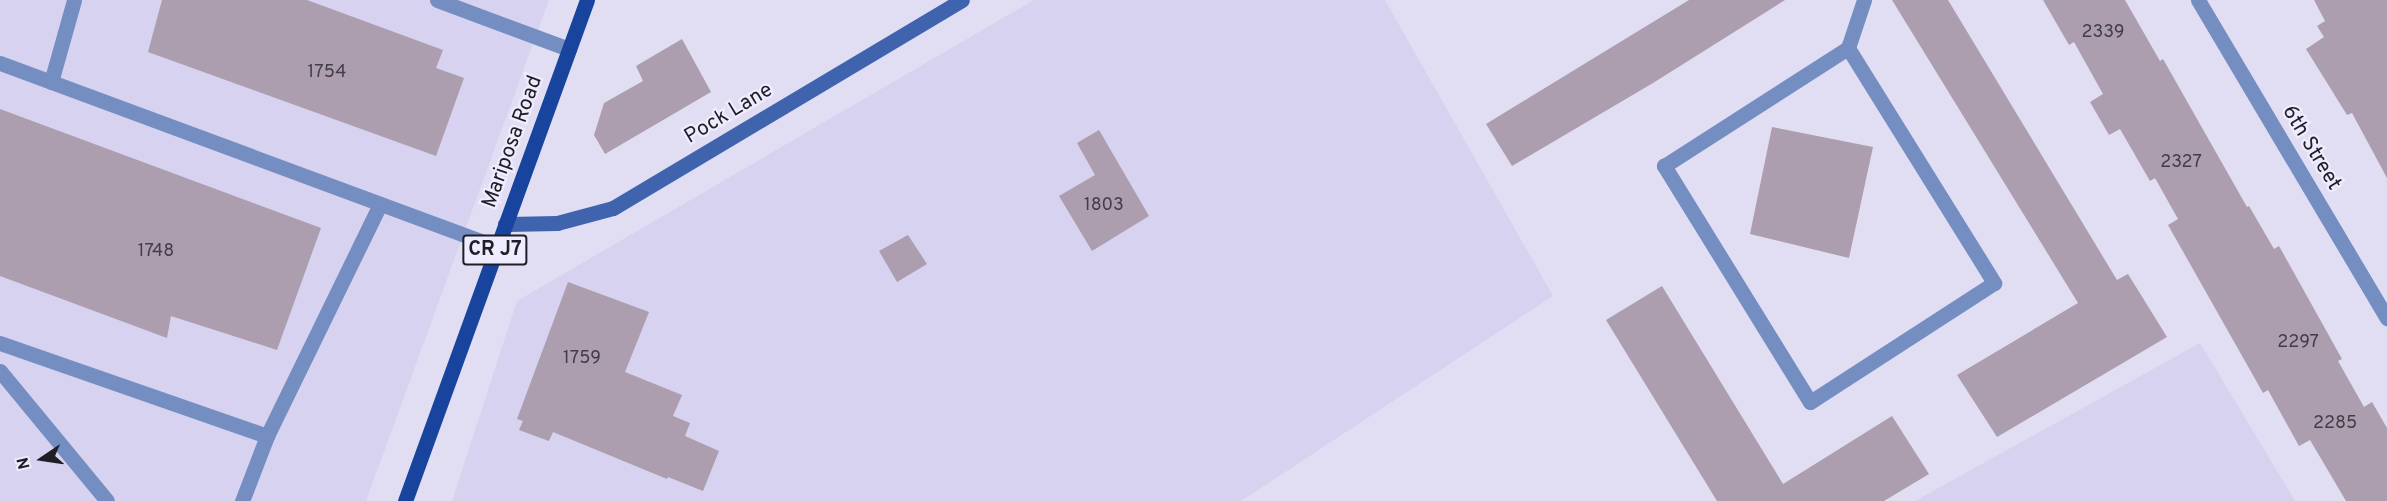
<!DOCTYPE html>
<html>
<head>
<meta charset="utf-8">
<style>
	body { margin:0 }
	#map { position:relative; width:2387px; height:501px; overflow:hidden; background:#e1def4; font-family:Overpass,sans-serif }
	div>[style] { position:absolute }
	.built>* { inset:0; background:#d6d2ef }
	.building>* { inset:0; background:#ac9daf }
	.lane>* { height:15px; margin:-7.5px; padding:0 7.5px; transform-origin:7.5px; border-radius:7.5px; background:#748ec1 }
	.street>* { height:15px; margin:-7.5px; padding:0 7.5px; transform-origin:7.5px; border-radius:7.5px; background:#748ec1 }
	.secondary>* { height:15px; margin:-7.5px; padding:0 7.5px; transform-origin:7.5px; border-radius:7.5px; background:#3f64ad }
	.primary>* { height:15px; margin:-7.5px; padding:0 7.5px; transform-origin:7.5px; border-radius:7.5px; background:#18449d }
	span { translate:-50% -50%; white-space:nowrap; text-align:center; line-height:1.15; -webkit-text-stroke:4.5px #eeecfe; paint-order:stroke }
	.number-label { font-size:18px; color:#423e48 }
	.number-label span { -webkit-text-stroke-width:0 }
	.shield-label span { padding:2px 4px; background:#eeecfe; border:2px solid; border-radius:4px; -webkit-text-stroke-width:0 }
	.shield-label { font-size:20px; color:#1f1e26; font-weight:700 }
	.street-label { font-size:21px; color:#1f1e26 }
	.north { position:absolute; left:12px; top:429px; width:60px; height:60px; -webkit-text-stroke:4px #eeecfe; paint-order:stroke; rotate:257deg; font-size:16px; font-weight:700; line-height:24px; text-align:center; color:#1f1e26 }
	.north::after { content:''; display:block; margin:auto; width:21px; height:27px; background:#1f1e26; clip-path:polygon(50% 0,100% 100%,50% 72%,0 100%) }
</style>
</head>
<body>
<div id="map">
	<div class="built">
		<div style="clip-path:polygon(0 0,549px 0,366px 501px,0 501px)"></div>
		<div style="clip-path:polygon(1034px 0,1385px 0,1553px 296px,1241px 501px,452px 501px,517px 301px)"></div>
		<div style="clip-path:polygon(2200px 343px,2295px 501px,1915px 501px)"></div>
	</div>
	<div class="building">
		<div style="clip-path:polygon(162px 0,307px 0,443px 50px,436px 68px,464px 78px,436px 156px,148px 52px)"></div>
		<div style="clip-path:polygon(1689px 0,1785px 0,1653px 83px,1512px 166px,1486px 124px)"></div>
		<div style="clip-path:polygon(1892px 0,1948px 0,2117px 280px,2128px 274px,2167px 337px,1997px 437px,1957px 375px,2078px 303px)"></div>
		<div style="clip-path:polygon(2043px 0,2125px 0,2160px 61px,2163px 59px,2247px 207px,2249px 206px,2274px 249px,2279px 246px,2342px 359px,2338px 361px,2364px 407px,2372px 402px,2387px 428px,2387px 501px,2346px 501px,2310px 440px,2299px 446px,2268px 390px,2263px 393px,2168px 225px,2178px 219px,2155px 178px,2150px 181px,2120px 129px,2109px 135px,2090px 102px,2103px 94px,2074px 42px,2069px 45px)"></div>
		<div style="clip-path:polygon(2314px 0,2387px 0,2387px 178px,2352px 113px,2347px 115px,2306px 49px,2324px 37px,2317px 26px,2325px 21px)"></div>
		<div style="clip-path:polygon(682px 39px,711px 92px,605px 154px,594px 135px,604px 103px,643px 81px,636px 66px)"></div>
		<div style="clip-path:polygon(0 109px,321px 228px,277px 350px,171px 316px,167px 338px,0 276px)"></div>
		<div style="clip-path:polygon(1772px 127px,1873px 147px,1849px 258px,1750px 234px)"></div>
		<div style="clip-path:polygon(1099px 130px,1149px 216px,1092px 251px,1059px 196px,1095px 175px,1077px 143px)"></div>
		<div style="clip-path:polygon(908px 235px,927px 264px,897px 282px,879px 251px)"></div>
		<div style="clip-path:polygon(568px 282px,649px 312px,625px 372px,682px 395px,673px 416px,690px 423px,685px 436px,719px 451px,703px 491px,668px 477px,667px 479px,553px 432px,549px 441px,519px 430px,523px 421px,517px 419px)"></div>
		<div style="clip-path:polygon(1662px 286px,1783px 484px,1892px 416px,1929px 474px,1884px 501px,1717px 501px,1606px 320px)"></div>
	</div>
	<div class="lane">
		<div style="left:437px;top:0;width:141px;rotate:20.4deg"></div>
		<div style="left:1848px;top:48px;width:277px;rotate:58.1deg"></div>
		<div style="left:1994px;top:283px;width:219px;rotate:147.1deg"></div>
		<div style="left:1810px;top:402px;width:278px;rotate:-121.7deg"></div>
		<div style="left:1664px;top:166px;width:219px;rotate:-32.7deg"></div>
		<div style="left:1848px;top:48px;width:51px;rotate:-71.6deg"></div>
		<div style="left:0;top:63px;width:530px;rotate:20.32deg"></div>
		<div style="left:51px;top:82px;width:85px;rotate:-74.3deg"></div>
		<div style="left:0;top:343px;width:283px;rotate:19.2deg"></div>
		<div style="left:267px;top:436px;width:70px;rotate:111deg"></div>
		<div style="left:0;top:371px;width:168px;rotate:50.5deg"></div>
		<div style="left:267px;top:436px;width:258px;rotate:-64deg"></div>
	</div>
	<div class="street">
		<div style="left:2198px;top:0;width:370px;rotate:59.3deg"></div>
	</div>
	<div class="secondary">
		<div style="left:505px;top:224px;width:52px;rotate:-1.1deg"></div>
		<div style="left:557px;top:223px;width:58px;rotate:-15deg"></div>
		<div style="left:613px;top:208px;width:406px;rotate:-30.8deg"></div>
	</div>
	<div class="primary">
		<div style="left:405px;top:501px;width:533px;rotate:-70.04deg"></div>
	</div>
	<div class="number-label">
		<span style="left:2103px;top:33px">2339</span>
		<span style="left:327px;top:73px">1754</span>
		<span style="left:2181px;top:163px">2327</span>
		<span style="left:1104px;top:206px">1803</span>
		<span style="left:156px;top:252px">1748</span>
		<span style="left:2298px;top:343px">2297</span>
		<span style="left:582px;top:359px">1759</span>
		<span style="left:2335px;top:424px">2285</span>
	</div>
	<div class="shield-label">
		<span style="left:495px;top:250px">CR J7</span>
	</div>
	<div class="street-label">
		<span style="left:729px;top:114px;rotate:-31deg">Pock Lane</span>
		<span style="left:513px;top:142px;rotate:-70deg">Mariposa Road</span>
		<span style="left:2311px;top:148px;rotate:59deg">6th Street</span>
	</div>
	<div class="north">N</div>
</div>
</body>
</html>
